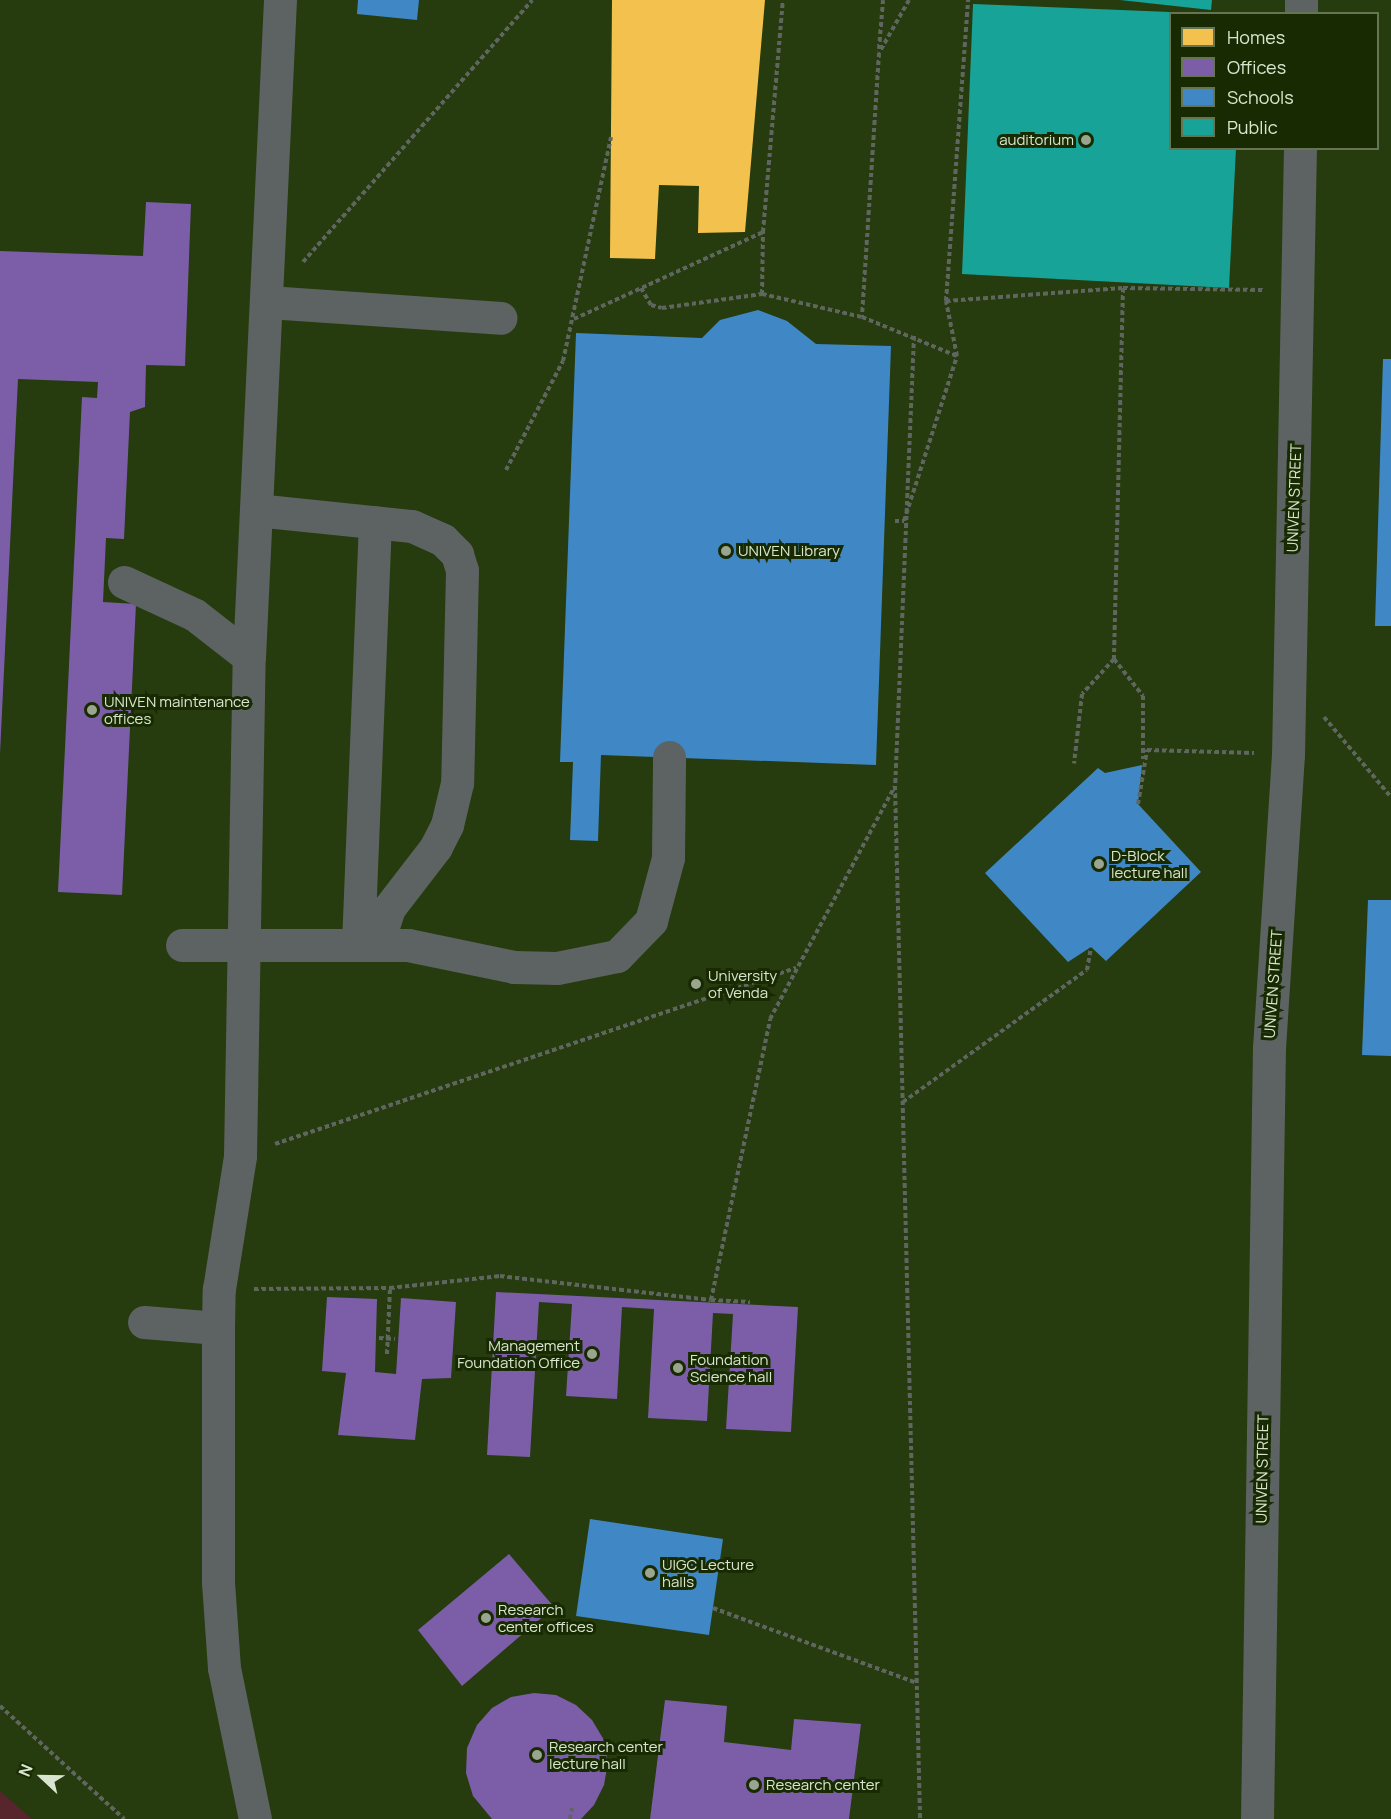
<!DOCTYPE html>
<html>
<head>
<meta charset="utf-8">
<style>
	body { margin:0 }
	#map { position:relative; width:1391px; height:1819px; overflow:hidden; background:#212b15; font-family:Manrope,sans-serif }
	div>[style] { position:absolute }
	.built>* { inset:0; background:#263b0e }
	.green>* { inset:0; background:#56262c }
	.homes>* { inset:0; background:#f2c14e }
	.offices>* { inset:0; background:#7b5ea7 }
	.schools>* { inset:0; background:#3f88c5 }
	.public>* { inset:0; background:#17a398 }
	.path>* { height:4px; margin-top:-2px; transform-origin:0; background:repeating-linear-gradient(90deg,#5f665f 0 4.5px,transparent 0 7.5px) }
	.minor>* { height:33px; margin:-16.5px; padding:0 16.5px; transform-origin:16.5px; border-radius:16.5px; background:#5d6362 }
	.dots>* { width:16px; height:16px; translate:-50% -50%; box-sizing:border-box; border:3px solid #182a02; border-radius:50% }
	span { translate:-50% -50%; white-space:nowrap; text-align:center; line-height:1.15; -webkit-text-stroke:6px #182a02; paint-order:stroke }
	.poi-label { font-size:15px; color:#d9e6cf }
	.right { translate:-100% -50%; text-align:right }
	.left { translate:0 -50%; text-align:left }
	.street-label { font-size:15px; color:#d9e6cf }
	.legend { position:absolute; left:1169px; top:12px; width:210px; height:138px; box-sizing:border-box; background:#182a02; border:2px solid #657554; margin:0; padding:8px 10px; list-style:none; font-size:18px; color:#d9e6cf }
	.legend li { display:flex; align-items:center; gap:12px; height:30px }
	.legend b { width:30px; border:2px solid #657554 }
	.north { position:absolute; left:12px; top:1747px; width:60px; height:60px; -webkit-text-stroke:4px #182a02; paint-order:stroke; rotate:292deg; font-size:16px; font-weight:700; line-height:24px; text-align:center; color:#d9e6cf }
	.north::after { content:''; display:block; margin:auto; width:21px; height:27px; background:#d9e6cf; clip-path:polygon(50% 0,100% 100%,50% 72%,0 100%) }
</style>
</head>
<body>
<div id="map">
	<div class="built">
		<div style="clip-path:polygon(evenodd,0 0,1391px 0,1391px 1819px,0 1819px,0 0,1170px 14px,1378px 14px,1378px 148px,1170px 148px,1170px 14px)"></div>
	</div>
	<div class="green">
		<div style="clip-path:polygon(0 1791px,32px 1819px,0 1819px)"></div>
	</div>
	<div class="homes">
		<div style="clip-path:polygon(612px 0,765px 0,745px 232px,698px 233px,699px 186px,659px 185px,655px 259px,610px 258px)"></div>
	</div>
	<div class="offices">
		<div style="clip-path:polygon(146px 202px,191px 204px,185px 366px,146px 365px,145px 407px,130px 412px,124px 539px,106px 538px,103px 602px,136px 604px,122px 895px,58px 892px,82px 397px,97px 398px,98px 382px,18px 379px,0 754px,0 251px,143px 256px)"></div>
		<div style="clip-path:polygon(496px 1292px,798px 1307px,791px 1432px,726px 1429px,733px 1314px,713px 1313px,707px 1421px,648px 1418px,654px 1309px,622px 1307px,617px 1399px,566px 1396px,572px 1304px,539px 1302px,530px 1457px,487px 1455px)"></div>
		<div style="clip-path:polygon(327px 1297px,377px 1299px,375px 1372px,396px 1374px,401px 1298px,456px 1302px,451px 1378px,422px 1379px,415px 1440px,338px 1435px,346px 1373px,322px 1371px)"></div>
		<div style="clip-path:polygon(509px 1554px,554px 1607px,462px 1686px,418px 1630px)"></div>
		<div style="clip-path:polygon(534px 1693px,556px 1695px,576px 1705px,592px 1720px,604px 1740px,608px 1762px,604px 1785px,594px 1805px,581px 1819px,492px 1819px,473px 1796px,466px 1773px,467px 1748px,477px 1725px,492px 1708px,511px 1697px)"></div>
		<div style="clip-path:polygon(665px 1700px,727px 1706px,724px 1742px,791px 1750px,794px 1719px,861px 1724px,849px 1819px,650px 1819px)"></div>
	</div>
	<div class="schools">
		<div style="clip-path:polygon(358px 0,419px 0,417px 20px,357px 14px)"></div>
		<div style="clip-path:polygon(758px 310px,787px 321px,816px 344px,891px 346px,876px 765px,601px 755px,598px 841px,570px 840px,573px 762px,560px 762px,576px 333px,702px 338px,720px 320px)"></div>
		<div style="clip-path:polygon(1383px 359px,1391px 359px,1391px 626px,1375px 626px)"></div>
		<div style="clip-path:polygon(1142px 765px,1138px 804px,1201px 872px,1106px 961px,1091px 947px,1068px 962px,985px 873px,1098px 768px,1105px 773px)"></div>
		<div style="clip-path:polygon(1368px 900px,1391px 900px,1391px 1056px,1362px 1055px)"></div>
		<div style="clip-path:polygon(590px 1519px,723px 1539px,709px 1635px,576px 1616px)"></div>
	</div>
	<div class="public">
		<div style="clip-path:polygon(1120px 0,1212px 0,1211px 10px)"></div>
		<div style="clip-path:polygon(973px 4px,1170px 12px,1170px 148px,1236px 148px,1229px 288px,962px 274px)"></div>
	</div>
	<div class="path">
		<div style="left:909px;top:0;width:61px;rotate:119.5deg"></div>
		<div style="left:879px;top:53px;width:265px;rotate:93.7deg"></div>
		<div style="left:862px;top:317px;width:103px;rotate:22.3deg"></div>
		<div style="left:879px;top:49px;width:49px;rotate:-85.3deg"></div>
		<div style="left:303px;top:262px;width:348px;rotate:-48.8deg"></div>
		<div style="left:641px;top:288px;width:20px;rotate:60deg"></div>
		<div style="left:651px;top:305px;width:11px;rotate:15deg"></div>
		<div style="left:662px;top:308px;width:101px;rotate:-8deg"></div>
		<div style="left:762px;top:294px;width:103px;rotate:13deg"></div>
		<div style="left:1123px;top:288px;width:140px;rotate:0.8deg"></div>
		<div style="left:762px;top:294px;width:62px;rotate:-89.1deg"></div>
		<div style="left:946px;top:301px;width:177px;rotate:-4.2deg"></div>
		<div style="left:1123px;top:288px;width:371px;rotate:91.4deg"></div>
		<div style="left:1114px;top:659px;width:47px;rotate:132.4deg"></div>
		<div style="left:1082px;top:694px;width:70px;rotate:96.5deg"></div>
		<div style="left:574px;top:319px;width:208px;rotate:-24.7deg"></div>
		<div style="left:763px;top:232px;width:233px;rotate:-85.1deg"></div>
		<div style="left:914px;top:336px;width:450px;rotate:92.4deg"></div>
		<div style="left:895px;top:786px;width:1033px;rotate:88.61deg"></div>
		<div style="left:506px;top:470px;width:123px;rotate:-62.4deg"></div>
		<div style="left:563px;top:361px;width:229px;rotate:-77.9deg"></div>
		<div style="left:895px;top:521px;width:9px"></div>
		<div style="left:904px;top:521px;width:173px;rotate:-72.2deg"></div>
		<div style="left:957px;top:356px;width:56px;rotate:-101.3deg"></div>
		<div style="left:946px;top:301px;width:302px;rotate:-85.8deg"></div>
		<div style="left:1114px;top:659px;width:47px;rotate:51.9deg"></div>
		<div style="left:1143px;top:696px;width:63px;rotate:90deg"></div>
		<div style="left:1324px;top:717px;width:104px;rotate:50.1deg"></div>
		<div style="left:1138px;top:804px;width:55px;rotate:-80.5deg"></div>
		<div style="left:1147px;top:750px;width:107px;rotate:1.6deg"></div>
		<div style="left:903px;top:1102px;width:226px;rotate:-35.7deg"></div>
		<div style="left:1087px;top:970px;width:23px;rotate:-80deg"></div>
		<div style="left:275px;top:1144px;width:550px;rotate:-18.67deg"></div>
		<div style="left:254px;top:1289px;width:136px;rotate:-0.4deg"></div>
		<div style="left:390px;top:1288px;width:111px;rotate:-6.2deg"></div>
		<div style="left:500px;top:1276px;width:212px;rotate:6.5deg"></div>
		<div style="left:711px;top:1300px;width:287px;rotate:-78.1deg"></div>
		<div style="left:770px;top:1019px;width:264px;rotate:-61.8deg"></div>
		<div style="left:711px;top:1300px;width:39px;rotate:3deg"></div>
		<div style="left:379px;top:1338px;width:16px;rotate:4deg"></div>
		<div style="left:387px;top:1354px;width:66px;rotate:-87.4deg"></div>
		<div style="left:713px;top:1608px;width:217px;rotate:20.2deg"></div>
		<div style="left:0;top:1706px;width:168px;rotate:42.3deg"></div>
		<div style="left:570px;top:1819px;width:11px;rotate:-80deg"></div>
	</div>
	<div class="minor">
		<div style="left:1301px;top:14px;width:14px;rotate:-90deg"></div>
		<div style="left:268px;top:302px;width:233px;rotate:3.9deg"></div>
		<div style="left:256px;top:510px;width:157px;rotate:5.9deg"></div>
		<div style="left:412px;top:526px;width:34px;rotate:24deg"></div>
		<div style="left:443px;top:540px;width:20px;rotate:45deg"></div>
		<div style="left:457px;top:554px;width:17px;rotate:73deg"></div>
		<div style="left:462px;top:570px;width:213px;rotate:91.3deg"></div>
		<div style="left:457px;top:783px;width:43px;rotate:103.4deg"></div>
		<div style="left:447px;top:825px;width:25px;rotate:117deg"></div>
		<div style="left:436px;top:847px;width:77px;rotate:127.6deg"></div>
		<div style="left:389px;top:908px;width:38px;rotate:108deg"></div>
		<div style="left:124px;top:582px;width:78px;rotate:24.9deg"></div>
		<div style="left:195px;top:615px;width:68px;rotate:37.9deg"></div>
		<div style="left:358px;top:944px;width:422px;rotate:-87.7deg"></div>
		<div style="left:182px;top:945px;width:226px"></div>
		<div style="left:408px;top:945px;width:108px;rotate:11.7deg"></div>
		<div style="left:514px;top:967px;width:43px;rotate:1.3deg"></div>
		<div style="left:557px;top:968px;width:61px;rotate:-11.3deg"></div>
		<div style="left:617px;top:956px;width:49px;rotate:-45.8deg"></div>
		<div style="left:651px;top:921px;width:65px;rotate:-74.9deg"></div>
		<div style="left:668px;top:858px;width:101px;rotate:-89.4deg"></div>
		<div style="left:144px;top:1322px;width:74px;rotate:4.6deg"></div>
		<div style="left:255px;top:1819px;width:154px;rotate:-101.6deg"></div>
		<div style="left:224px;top:1668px;width:86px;rotate:-94deg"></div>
		<div style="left:218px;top:1582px;width:254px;rotate:-90deg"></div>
		<div style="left:218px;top:1328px;width:39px;rotate:-89deg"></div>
		<div style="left:219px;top:1289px;width:135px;rotate:-81deg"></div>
		<div style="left:240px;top:1156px;width:499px;rotate:-89deg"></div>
		<div style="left:249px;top:657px;width:658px;rotate:-87.3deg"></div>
		<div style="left:1257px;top:1819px;width:771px;rotate:-89.11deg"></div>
		<div style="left:1269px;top:1048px;width:294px;rotate:-86.3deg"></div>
		<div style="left:1288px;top:755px;width:607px;rotate:-88.87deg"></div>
	</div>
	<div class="dots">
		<div style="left:1086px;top:140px;background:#99a58e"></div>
		<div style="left:726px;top:551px;background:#99a58e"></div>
		<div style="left:92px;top:710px;background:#99a58e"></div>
		<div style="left:1099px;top:864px;background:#99a58e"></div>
		<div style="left:696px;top:984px;background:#99a58e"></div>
		<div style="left:592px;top:1354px;background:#99a58e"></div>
		<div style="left:678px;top:1368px;background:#99a58e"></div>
		<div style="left:650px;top:1573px;background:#99a58e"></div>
		<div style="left:486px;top:1618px;background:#99a58e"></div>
		<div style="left:537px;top:1755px;background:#99a58e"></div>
		<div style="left:754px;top:1785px;background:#99a58e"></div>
	</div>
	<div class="poi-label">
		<span class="right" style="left:1074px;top:140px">auditorium</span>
		<span class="left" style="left:738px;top:551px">UNIVEN Library</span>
		<span class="left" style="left:104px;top:710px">UNIVEN maintenance<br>offices</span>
		<span class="left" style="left:1111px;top:864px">D-Block<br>lecture hall</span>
		<span class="left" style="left:708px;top:984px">University<br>of Venda</span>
		<span class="right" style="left:580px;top:1354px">Management<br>Foundation Office</span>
		<span class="left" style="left:690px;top:1368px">Foundation<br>Science hall</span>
		<span class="left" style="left:662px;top:1573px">UIGC Lecture<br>halls</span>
		<span class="left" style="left:498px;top:1618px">Research<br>center offices</span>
		<span class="left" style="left:549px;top:1755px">Research center<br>lecture hall</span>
		<span class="left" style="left:766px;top:1785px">Research center</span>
	</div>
	<div class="street-label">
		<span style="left:1294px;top:498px;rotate:-88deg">UNIVEN STREET</span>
		<span style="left:1273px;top:984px;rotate:-86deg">UNIVEN STREET</span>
		<span style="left:1262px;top:1469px;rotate:-89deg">UNIVEN STREET</span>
	</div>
	<ul class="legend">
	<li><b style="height:16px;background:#f2c14e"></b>Homes</li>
	<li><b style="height:16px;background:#7b5ea7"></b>Offices</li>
	<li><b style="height:16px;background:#3f88c5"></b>Schools</li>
	<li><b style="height:16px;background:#17a398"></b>Public</li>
	</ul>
	<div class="north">N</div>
</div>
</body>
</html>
